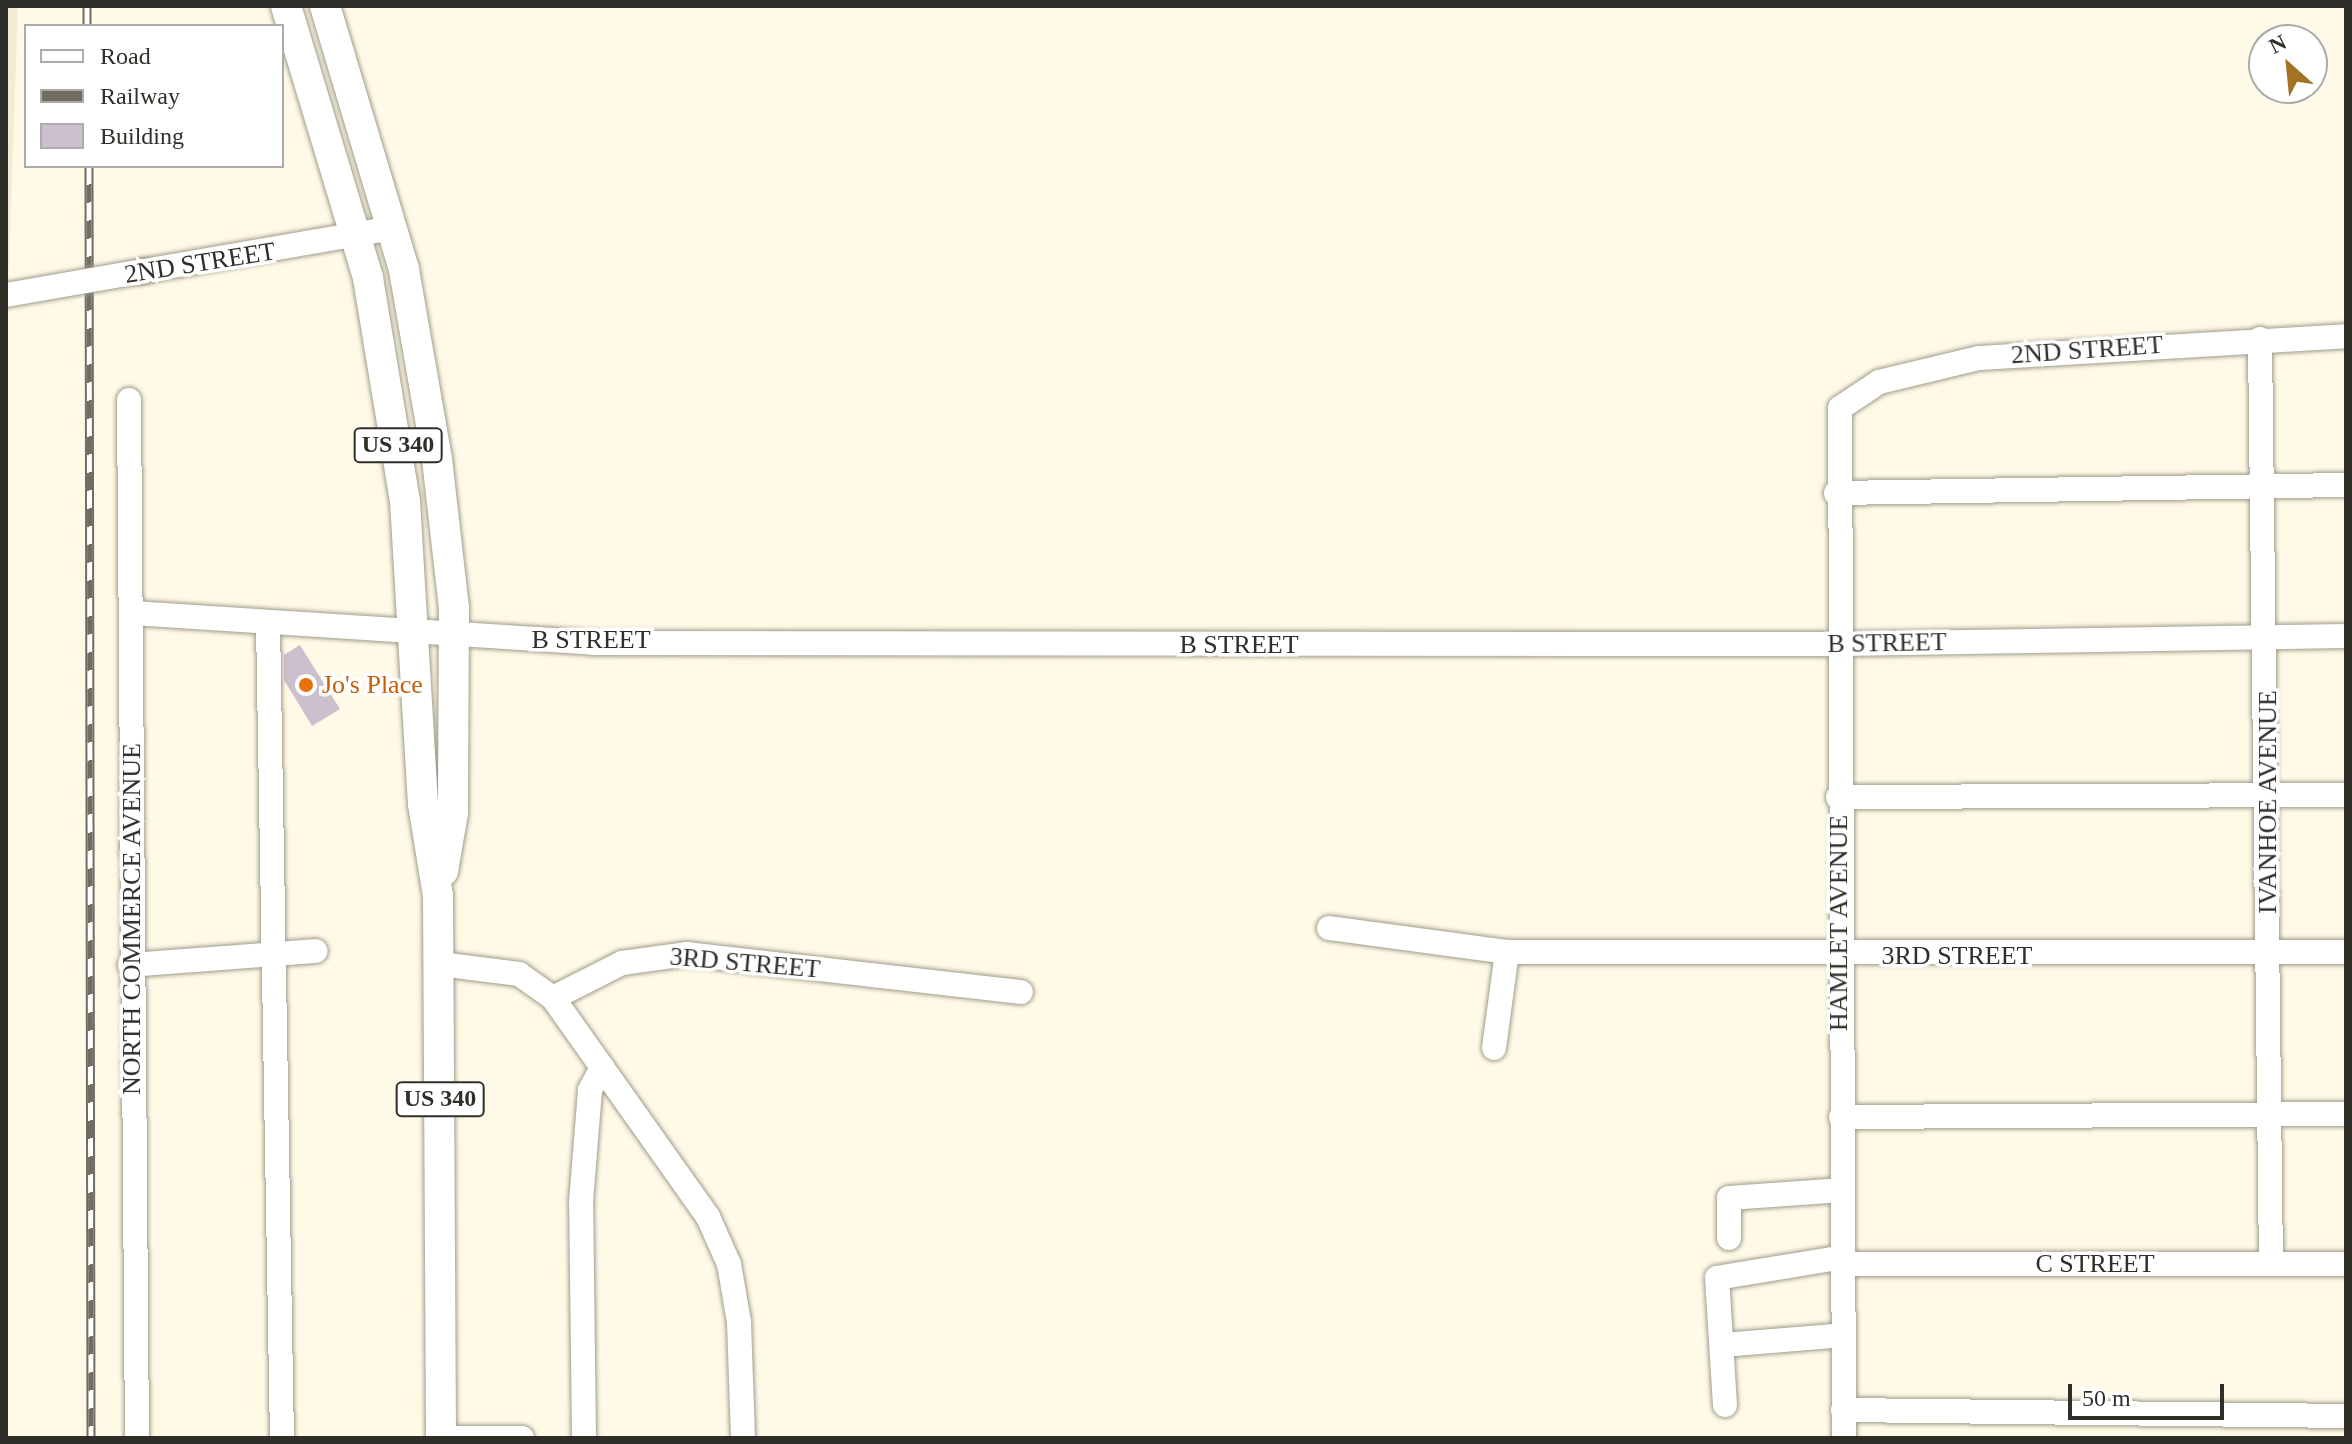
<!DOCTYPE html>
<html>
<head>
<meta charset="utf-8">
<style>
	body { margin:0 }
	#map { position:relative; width:2352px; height:1444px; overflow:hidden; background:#fefae7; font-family:Georgia,serif }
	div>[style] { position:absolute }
	.built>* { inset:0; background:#f3ecd4 }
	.building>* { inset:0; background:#ccbfce }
	.roads { filter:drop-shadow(0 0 2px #a09c8b) drop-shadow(0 0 2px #a09c8b) }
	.minor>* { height:24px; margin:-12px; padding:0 12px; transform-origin:12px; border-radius:12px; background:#fff }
	.major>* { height:30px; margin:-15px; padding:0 15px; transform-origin:15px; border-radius:15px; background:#fff }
	.rail>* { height:9px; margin-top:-4.5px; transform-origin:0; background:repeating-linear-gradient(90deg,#fff 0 18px,#706d63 0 36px); box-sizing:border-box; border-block:2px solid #706d63 }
	.bridges { filter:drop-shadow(0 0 2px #a09c8b) drop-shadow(0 0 2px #a09c8b) }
	.minor-bridge>* { height:24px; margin:-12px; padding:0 12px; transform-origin:12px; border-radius:12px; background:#fff }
	.dots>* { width:22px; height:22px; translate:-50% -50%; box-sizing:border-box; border:4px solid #fff; border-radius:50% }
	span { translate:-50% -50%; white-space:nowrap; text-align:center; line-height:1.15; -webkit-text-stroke:7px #fff; paint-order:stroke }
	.shield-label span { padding:2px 6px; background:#fff; border:2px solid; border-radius:6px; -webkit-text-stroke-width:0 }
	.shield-label { font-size:24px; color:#302e28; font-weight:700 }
	.street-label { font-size:26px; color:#302e28 }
	.food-label { font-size:26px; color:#c56008 }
	.left { translate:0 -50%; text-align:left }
	.frame { position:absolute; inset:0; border:8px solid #302e28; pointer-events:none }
	.legend { position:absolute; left:24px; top:24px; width:260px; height:144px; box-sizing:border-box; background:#fff; border:2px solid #acaba9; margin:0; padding:10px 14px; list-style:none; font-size:24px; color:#302e28 }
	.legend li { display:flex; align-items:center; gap:16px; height:40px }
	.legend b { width:40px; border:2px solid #acaba9 }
	.north { position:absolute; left:2248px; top:24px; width:80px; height:80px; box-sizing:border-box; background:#fff; border:2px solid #acaba9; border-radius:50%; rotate:333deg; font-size:22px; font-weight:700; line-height:32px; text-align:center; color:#302e28 }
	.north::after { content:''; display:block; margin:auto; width:28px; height:36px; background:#a27326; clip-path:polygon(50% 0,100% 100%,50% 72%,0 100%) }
	.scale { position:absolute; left:2068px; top:1384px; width:156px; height:36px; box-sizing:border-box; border:4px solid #302e28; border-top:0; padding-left:10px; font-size:24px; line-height:28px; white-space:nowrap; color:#302e28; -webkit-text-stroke:6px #fff; paint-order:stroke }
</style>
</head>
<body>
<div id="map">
	<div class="built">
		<div style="clip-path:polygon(6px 6px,18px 6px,6px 347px)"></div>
	</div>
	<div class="building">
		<div style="clip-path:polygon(300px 645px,340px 709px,312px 726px,284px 680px,284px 655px)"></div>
	</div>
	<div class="roads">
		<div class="minor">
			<div style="left:144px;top:271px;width:253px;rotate:-9.8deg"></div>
			<div style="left:2260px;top:339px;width:925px;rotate:89.32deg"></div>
			<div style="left:129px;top:400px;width:1038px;rotate:89.56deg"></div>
			<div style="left:1836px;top:493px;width:510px;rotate:-0.9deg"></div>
			<div style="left:133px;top:613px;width:462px;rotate:3.7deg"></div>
			<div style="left:594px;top:643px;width:1243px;rotate:0.05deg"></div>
			<div style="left:1837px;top:644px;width:509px;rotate:-0.9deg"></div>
			<div style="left:268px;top:622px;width:816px;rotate:89.02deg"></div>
			<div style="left:1838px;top:797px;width:508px;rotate:-0.23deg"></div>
			<div style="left:1329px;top:928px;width:180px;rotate:7.7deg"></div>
			<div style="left:1507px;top:952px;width:839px"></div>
			<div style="left:440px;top:964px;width:80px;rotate:7.2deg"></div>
			<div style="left:519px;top:974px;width:42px;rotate:35.2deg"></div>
			<div style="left:553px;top:998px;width:268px;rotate:54.7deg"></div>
			<div style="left:708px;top:1217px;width:51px;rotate:65.9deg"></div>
			<div style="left:729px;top:1264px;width:59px;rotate:80.2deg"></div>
			<div style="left:739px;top:1322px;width:116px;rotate:88deg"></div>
			<div style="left:130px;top:965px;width:186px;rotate:-4.3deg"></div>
			<div style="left:553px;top:998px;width:77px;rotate:-26.9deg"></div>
			<div style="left:622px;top:963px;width:66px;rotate:-7.9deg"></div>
			<div style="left:687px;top:954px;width:336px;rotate:6.5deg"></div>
			<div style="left:1494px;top:1048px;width:97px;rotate:-82.3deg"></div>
			<div style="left:1841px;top:1117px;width:505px;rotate:-0.34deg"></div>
			<div style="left:1729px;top:1238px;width:40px;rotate:-90deg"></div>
			<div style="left:1729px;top:1198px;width:114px;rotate:-4deg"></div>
			<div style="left:1844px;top:1264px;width:502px"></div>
			<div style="left:1723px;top:1345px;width:121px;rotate:-4.7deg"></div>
			<div style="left:1725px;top:1405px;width:127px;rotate:-93.6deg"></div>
			<div style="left:1717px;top:1278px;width:129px;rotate:-9.4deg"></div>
			<div style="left:1843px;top:1410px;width:503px;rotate:0.68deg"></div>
			<div style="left:441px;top:1438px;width:81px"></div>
			<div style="left:584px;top:1438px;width:236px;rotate:-90.7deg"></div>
			<div style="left:581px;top:1202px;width:112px;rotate:-85.4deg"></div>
			<div style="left:590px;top:1090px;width:26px;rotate:-62deg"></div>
			<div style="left:1844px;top:1438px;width:1030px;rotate:-90.22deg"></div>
			<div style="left:1840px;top:408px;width:47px;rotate:-33.7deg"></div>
			<div style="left:1879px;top:382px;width:103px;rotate:-13.5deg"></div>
			<div style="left:1979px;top:358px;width:368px;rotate:-3.4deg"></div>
		</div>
		<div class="major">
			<div style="left:286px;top:6px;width:284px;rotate:73.2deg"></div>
			<div style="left:368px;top:278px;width:226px;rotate:80.6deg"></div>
			<div style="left:405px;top:501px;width:304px;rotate:86.6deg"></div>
			<div style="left:423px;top:804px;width:93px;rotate:80.7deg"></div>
			<div style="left:438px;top:896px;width:542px;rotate:89.68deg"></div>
			<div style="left:325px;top:6px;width:276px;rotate:73.3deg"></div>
			<div style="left:404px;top:270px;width:192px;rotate:80.1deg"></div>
			<div style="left:437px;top:459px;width:150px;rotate:83.5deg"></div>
			<div style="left:454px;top:608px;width:205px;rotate:90.3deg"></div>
			<div style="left:453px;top:813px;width:59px;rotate:99.8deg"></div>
		</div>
	</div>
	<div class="rail">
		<div style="left:87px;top:6px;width:20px;rotate:90deg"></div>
		<div style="left:89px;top:166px;width:1272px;rotate:89.91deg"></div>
	</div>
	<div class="bridges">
		<div class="minor-bridge">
			<div style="left:6px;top:295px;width:140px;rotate:-9.9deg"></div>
		</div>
	</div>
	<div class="dots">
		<div style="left:306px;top:685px;background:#e8710a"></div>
	</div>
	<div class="shield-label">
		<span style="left:398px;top:445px">US 340</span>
		<span style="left:440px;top:1099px">US 340</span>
	</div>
	<div class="street-label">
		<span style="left:200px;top:263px;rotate:-9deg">2ND STREET</span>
		<span style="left:2087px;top:350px;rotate:-4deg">2ND STREET</span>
		<span style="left:591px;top:640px">B STREET</span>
		<span style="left:1887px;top:643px;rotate:-1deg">B STREET</span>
		<span style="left:1239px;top:645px">B STREET</span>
		<span style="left:2268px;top:802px;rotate:-90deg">IVANHOE AVENUE</span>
		<span style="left:132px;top:919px;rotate:-90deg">NORTH COMMERCE AVENUE</span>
		<span style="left:1839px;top:923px;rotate:-90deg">HAMLET AVENUE</span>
		<span style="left:1957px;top:956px">3RD STREET</span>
		<span style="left:745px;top:963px;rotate:5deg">3RD STREET</span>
		<span style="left:2095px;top:1264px">C STREET</span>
	</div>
	<div class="food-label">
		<span class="left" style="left:322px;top:685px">Jo's Place</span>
	</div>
	<div class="frame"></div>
	<ul class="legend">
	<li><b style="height:10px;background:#fff"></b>Road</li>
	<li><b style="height:10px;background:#706d63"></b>Railway</li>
	<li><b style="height:22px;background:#ccbfce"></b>Building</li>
	</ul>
	<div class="north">N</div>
	<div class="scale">50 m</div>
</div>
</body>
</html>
